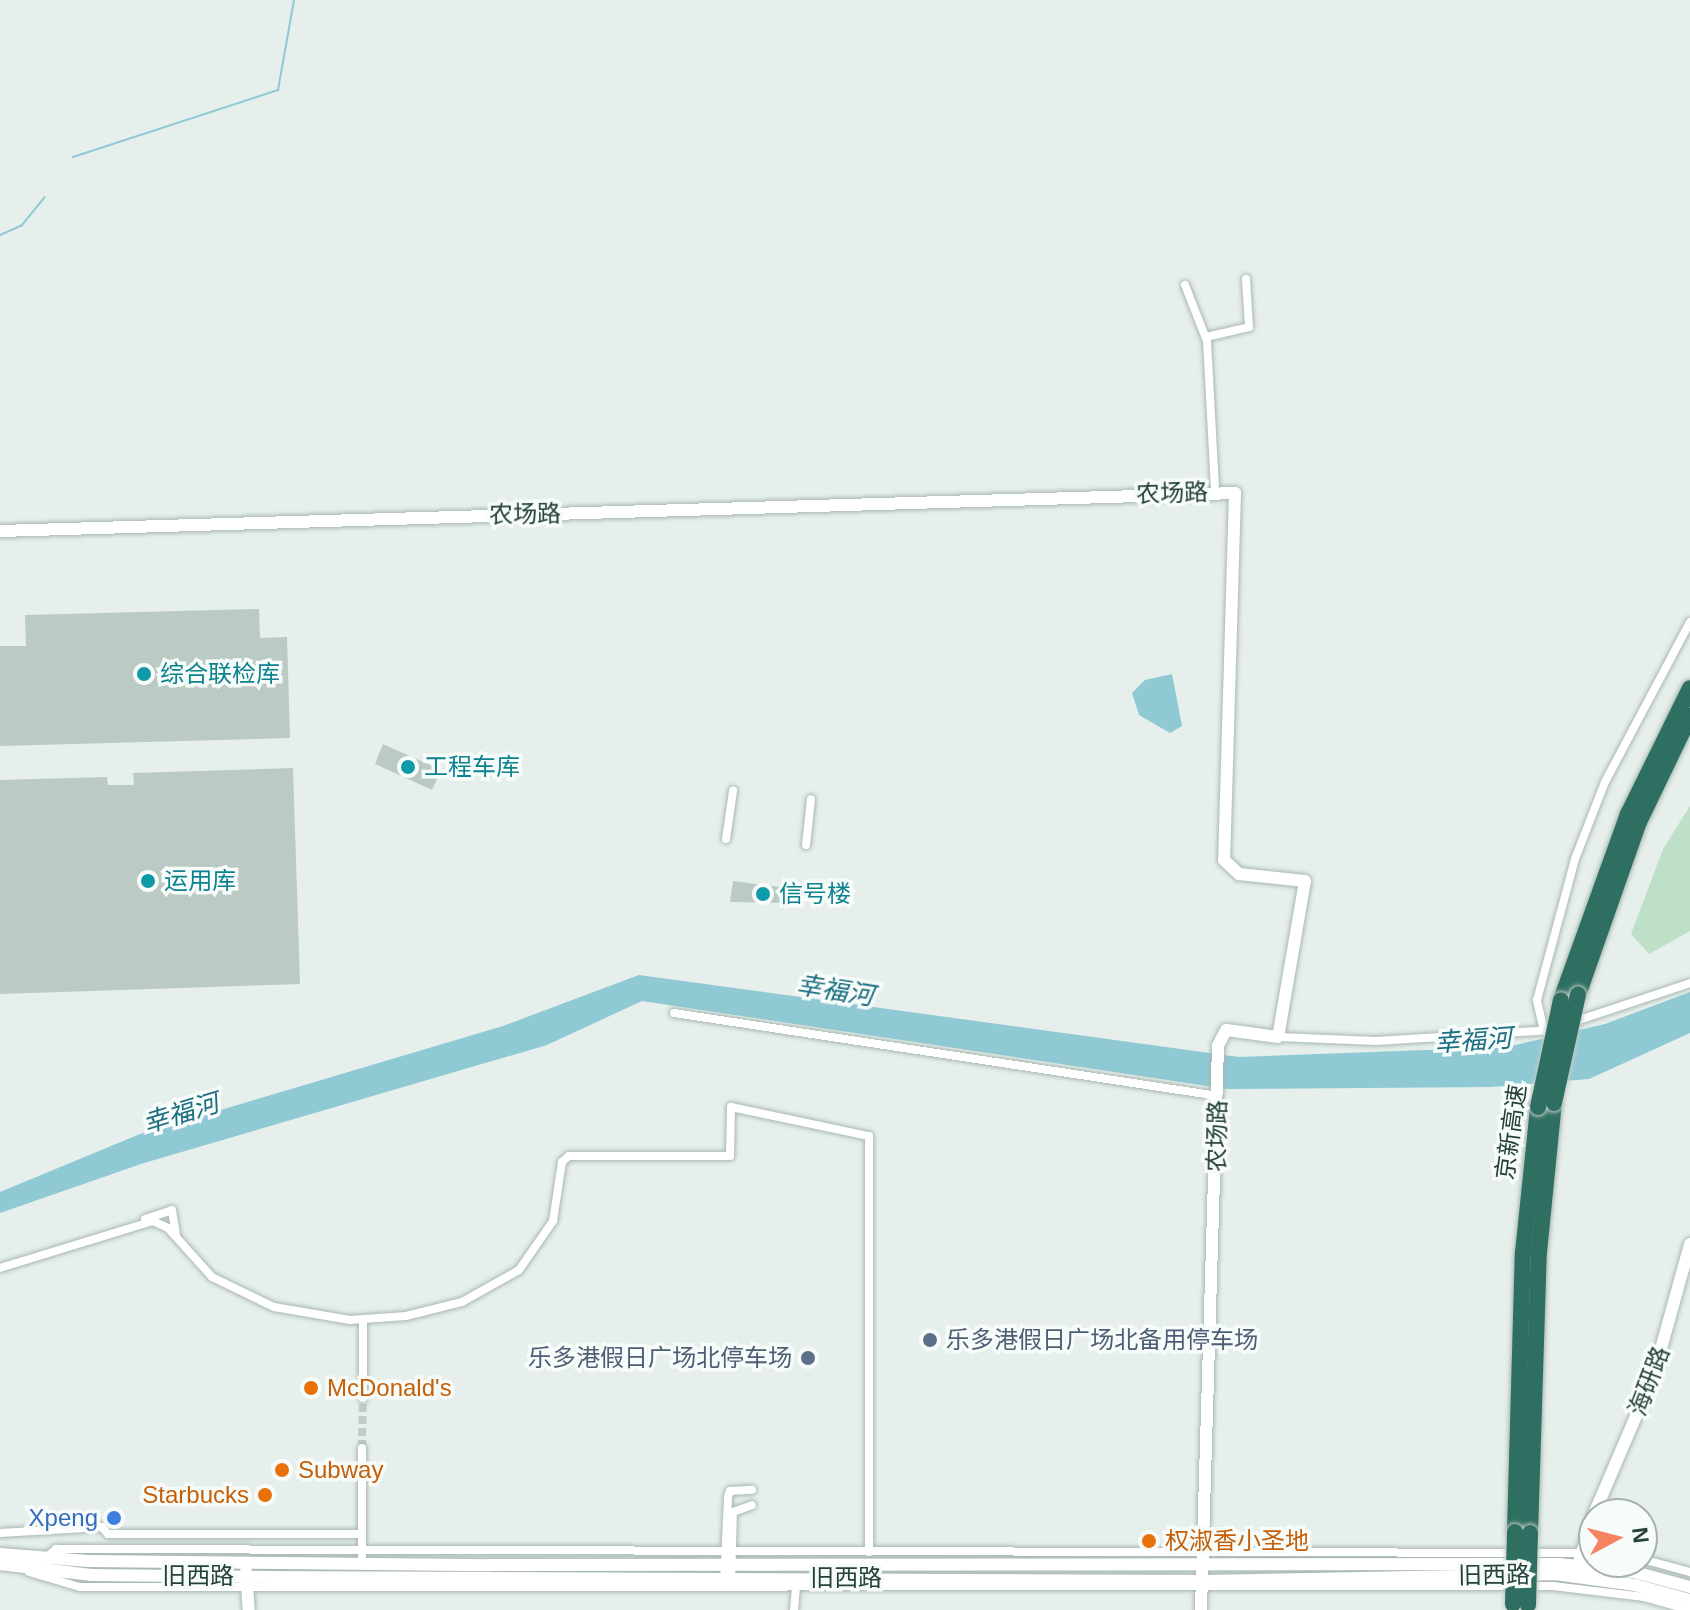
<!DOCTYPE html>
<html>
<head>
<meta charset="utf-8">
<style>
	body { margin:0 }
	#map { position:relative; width:1690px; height:1610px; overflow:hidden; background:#e6efeb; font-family:Arial,"Noto Sans SC",sans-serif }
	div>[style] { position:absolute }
	.green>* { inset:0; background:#bfe0c8 }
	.water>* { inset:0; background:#8ec9d4 }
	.stream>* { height:2px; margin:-1px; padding:0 1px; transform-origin:1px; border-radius:1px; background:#8ec9d4 }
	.building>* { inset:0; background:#bbcac4 }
	.street-tunnel>* { height:8px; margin-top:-4px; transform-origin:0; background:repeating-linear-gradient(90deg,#bfccc8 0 8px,transparent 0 12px) }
	.roads { filter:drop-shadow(0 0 2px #a8b8b2) drop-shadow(0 0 2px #a8b8b2) }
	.street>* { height:8px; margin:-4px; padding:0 4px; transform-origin:4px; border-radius:4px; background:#fff }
	.secondary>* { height:12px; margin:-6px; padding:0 6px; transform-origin:6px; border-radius:6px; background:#fff }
	.highway>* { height:16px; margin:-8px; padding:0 8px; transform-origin:8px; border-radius:8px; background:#2f6f62 }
	.bridges { filter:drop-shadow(0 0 2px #c2cac8) drop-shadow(0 0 2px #c2cac8) }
	.highway-bridge>* { height:16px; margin:-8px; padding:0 8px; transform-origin:8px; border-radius:8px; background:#2f6f62 }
	.dots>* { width:22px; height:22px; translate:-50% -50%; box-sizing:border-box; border:4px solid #f7fbf9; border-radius:50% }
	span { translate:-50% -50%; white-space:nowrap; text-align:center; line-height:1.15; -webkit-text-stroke:7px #f7fbf9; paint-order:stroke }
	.street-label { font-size:24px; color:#24423a }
	.culture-label { font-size:24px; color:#0d838f }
	.left { translate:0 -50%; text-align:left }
	.service-label { font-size:24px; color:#4e5e75 }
	.right { translate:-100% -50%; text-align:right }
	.food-label { font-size:24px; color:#c56008 }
	.shop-label { font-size:24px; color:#366cbe }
	.water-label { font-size:26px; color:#1c6f80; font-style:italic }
	.north { position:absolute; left:1578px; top:1498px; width:80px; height:80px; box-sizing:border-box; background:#f7fbf9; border:2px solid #a3b1ad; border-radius:50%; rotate:83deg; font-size:22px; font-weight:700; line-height:32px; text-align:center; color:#24423a }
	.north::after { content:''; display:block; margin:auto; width:28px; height:36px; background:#f4845f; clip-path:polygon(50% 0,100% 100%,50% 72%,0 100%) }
</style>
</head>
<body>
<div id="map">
	<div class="green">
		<div style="clip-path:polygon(1690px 806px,1690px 931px,1649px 954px,1631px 934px,1663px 849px)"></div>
	</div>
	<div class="water">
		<div style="clip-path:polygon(1172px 674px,1182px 726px,1170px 733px,1139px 715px,1132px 693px,1145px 680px)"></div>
		<div style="clip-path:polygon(639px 975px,1239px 1057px,1507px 1047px,1605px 1024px,1690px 992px,1690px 1033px,1589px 1079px,1491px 1087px,1227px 1089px,642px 1001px,547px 1045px,144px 1163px,0 1213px,0 1192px,140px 1134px,503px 1026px)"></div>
	</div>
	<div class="stream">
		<div style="left:73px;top:157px;width:216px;rotate:-18.1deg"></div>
		<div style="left:278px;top:90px;width:91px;rotate:-79.9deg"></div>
		<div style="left:0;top:235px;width:24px;rotate:-24deg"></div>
		<div style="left:22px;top:225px;width:36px;rotate:-51deg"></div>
	</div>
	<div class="building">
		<div style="clip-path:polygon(259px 609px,260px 638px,287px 637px,290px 738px,0 746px,0 646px,26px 646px,25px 615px)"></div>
		<div style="clip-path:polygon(383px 744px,441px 770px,432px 790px,375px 764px)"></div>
		<div style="clip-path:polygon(293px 768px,300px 984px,0 994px,0 780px,107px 777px,108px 785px,134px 785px,133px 773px)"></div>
		<div style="clip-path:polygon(733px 881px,795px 889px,793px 903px,730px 902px)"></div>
	</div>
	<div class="street-tunnel">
		<div style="left:362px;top:1448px;width:50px;rotate:-88.9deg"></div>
	</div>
	<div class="roads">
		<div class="street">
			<div style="left:1185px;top:285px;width:60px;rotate:68.6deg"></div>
			<div style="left:1207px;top:341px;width:150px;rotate:86.9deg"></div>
			<div style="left:1206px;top:337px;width:44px;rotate:-13.1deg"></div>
			<div style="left:1249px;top:327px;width:48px;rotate:-93.6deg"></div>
			<div style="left:726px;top:839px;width:49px;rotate:-81.7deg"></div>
			<div style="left:806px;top:845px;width:46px;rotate:-83.8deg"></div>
			<div style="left:674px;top:1013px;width:550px;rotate:8.67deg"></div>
			<div style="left:1573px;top:1022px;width:123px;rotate:-18.4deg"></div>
			<div style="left:1544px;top:1031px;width:32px;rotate:-103deg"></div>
			<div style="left:1537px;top:1000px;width:146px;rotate:-74.9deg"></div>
			<div style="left:1575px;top:859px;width:83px;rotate:-68.7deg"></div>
			<div style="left:1605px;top:782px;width:181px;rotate:-62deg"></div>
			<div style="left:1278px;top:1037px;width:98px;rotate:2.3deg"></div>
			<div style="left:1376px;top:1041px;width:173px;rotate:-3.6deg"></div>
			<div style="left:145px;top:1219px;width:28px;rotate:-18deg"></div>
			<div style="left:172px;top:1210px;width:25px;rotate:81deg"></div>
			<div style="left:0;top:1268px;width:160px;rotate:-17.1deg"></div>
			<div style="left:153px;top:1221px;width:17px;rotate:25deg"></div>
			<div style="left:168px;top:1228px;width:66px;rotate:48.1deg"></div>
			<div style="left:212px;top:1277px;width:69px;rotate:25.8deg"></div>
			<div style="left:274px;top:1307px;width:77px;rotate:9.7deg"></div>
			<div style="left:350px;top:1320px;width:56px;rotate:-4.1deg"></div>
			<div style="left:406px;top:1316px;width:58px;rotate:-14deg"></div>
			<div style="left:462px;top:1302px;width:65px;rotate:-29.3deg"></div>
			<div style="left:519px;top:1270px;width:60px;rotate:-55.2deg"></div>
			<div style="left:553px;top:1221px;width:60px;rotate:-81.3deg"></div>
			<div style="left:562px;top:1162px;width:9px;rotate:-41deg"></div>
			<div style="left:569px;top:1156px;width:161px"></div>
			<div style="left:730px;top:1156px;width:49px;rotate:-88.8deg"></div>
			<div style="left:731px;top:1107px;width:141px;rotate:11.9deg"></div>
			<div style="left:869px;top:1136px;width:416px;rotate:90deg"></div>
			<div style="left:363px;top:1398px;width:77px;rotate:-90deg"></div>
			<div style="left:0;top:1533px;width:102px;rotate:-3.4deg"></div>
			<div style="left:102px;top:1527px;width:9px;rotate:49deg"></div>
			<div style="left:108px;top:1534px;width:254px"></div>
			<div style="left:48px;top:1556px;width:11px;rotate:-41deg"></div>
			<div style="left:56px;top:1549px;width:1538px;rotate:0.15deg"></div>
			<div style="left:1642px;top:1559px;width:50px;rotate:15.2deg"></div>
			<div style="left:362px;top:1563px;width:115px;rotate:-90deg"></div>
			<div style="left:29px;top:1572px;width:53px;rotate:16.4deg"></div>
			<div style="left:80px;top:1587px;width:1473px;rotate:-0.04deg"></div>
			<div style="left:1553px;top:1586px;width:92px;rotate:6.9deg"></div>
			<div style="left:1644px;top:1597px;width:48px;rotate:15.8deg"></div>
			<div style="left:731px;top:1582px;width:70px;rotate:-88.4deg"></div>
			<div style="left:733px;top:1512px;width:20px;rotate:-20deg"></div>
			<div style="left:724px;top:1583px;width:86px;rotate:-87.3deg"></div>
			<div style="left:728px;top:1497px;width:6px;rotate:-72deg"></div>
			<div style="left:730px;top:1491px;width:22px;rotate:-3deg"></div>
			<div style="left:794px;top:1610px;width:23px;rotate:-85deg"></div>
		</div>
		<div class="secondary">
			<div style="left:0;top:531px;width:1236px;rotate:-1.76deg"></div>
			<div style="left:1235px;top:493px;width:367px;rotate:91.7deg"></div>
			<div style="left:1224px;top:860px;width:21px;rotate:43deg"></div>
			<div style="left:1239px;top:874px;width:66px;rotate:6.1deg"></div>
			<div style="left:1305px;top:881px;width:158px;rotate:99.8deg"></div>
			<div style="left:1278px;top:1037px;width:52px;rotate:-172.3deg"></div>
			<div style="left:1226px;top:1030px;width:18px;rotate:117deg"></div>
			<div style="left:1218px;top:1046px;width:564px;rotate:91.73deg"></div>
			<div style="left:1594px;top:1514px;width:152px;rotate:-66.8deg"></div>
			<div style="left:1654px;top:1374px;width:135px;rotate:-74.5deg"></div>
			<div style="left:0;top:1554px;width:88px;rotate:4.5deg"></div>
			<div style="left:88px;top:1561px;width:402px;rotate:0.6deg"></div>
			<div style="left:490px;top:1565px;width:1069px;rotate:-0.05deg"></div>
			<div style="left:1559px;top:1564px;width:75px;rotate:6.1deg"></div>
			<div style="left:1634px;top:1572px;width:58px;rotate:15deg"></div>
			<div style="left:0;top:1564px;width:92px;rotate:6.9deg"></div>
			<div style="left:91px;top:1575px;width:180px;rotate:0.6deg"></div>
			<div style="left:271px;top:1577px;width:935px;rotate:0.25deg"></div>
			<div style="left:1206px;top:1581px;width:349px;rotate:-1.1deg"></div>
			<div style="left:1555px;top:1574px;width:81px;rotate:7.8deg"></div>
			<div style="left:1635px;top:1585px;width:57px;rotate:15.3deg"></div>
			<div style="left:1578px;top:1565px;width:52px;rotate:-72.3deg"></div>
			<div style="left:246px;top:1571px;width:39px;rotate:86deg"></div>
		</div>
		<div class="highway">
			<div style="left:1578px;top:995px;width:183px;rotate:-70.6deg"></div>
			<div style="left:1639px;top:822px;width:118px;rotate:-64.3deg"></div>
			<div style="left:1561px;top:1000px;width:198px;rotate:-70.2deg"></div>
			<div style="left:1628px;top:814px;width:140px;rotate:-63.8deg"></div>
			<div style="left:1515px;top:1532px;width:279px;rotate:-88.4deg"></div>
			<div style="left:1523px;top:1253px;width:147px;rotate:-84.1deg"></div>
			<div style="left:1530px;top:1533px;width:281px;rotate:-88.2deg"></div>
			<div style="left:1539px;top:1252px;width:150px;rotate:-84.3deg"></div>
		</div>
	</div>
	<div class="bridges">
		<div class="highway-bridge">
			<div style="left:1554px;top:1103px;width:111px;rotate:-77.5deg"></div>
			<div style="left:1538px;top:1107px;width:109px;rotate:-77.9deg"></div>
			<div style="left:1513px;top:1604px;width:72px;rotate:-88.4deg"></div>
			<div style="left:1528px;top:1605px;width:72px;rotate:-88.4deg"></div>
		</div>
	</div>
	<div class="dots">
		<div style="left:144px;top:674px;background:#0f9aa8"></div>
		<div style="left:408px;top:767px;background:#0f9aa8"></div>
		<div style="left:148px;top:881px;background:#0f9aa8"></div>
		<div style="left:763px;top:894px;background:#0f9aa8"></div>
		<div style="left:930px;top:1340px;background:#5c6f8a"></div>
		<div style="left:808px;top:1358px;background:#5c6f8a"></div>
		<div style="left:311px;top:1388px;background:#e8710a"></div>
		<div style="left:282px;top:1470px;background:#e8710a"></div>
		<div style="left:265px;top:1495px;background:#e8710a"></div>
		<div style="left:114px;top:1518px;background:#3f7fe0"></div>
		<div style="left:1149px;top:1541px;background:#e8710a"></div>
	</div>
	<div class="street-label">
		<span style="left:1172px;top:493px;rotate:-2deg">农场路</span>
		<span style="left:525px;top:514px;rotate:-1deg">农场路</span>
		<span style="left:1511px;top:1132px;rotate:-82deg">京新高速</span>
		<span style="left:1217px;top:1136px;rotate:-89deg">农场路</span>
		<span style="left:1649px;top:1381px;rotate:-69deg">海研路</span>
		<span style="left:1494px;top:1575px;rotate:-1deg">旧西路</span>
		<span style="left:198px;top:1576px">旧西路</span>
		<span style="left:846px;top:1578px">旧西路</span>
	</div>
	<div class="culture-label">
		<span class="left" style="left:160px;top:674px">综合联检库</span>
		<span class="left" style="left:424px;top:767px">工程车库</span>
		<span class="left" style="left:164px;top:881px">运用库</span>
		<span class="left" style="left:779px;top:894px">信号楼</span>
	</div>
	<div class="service-label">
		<span class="left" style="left:946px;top:1340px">乐多港假日广场北备用停车场</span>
		<span class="right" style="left:792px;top:1358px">乐多港假日广场北停车场</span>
	</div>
	<div class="food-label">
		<span class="left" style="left:327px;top:1388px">McDonald's</span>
		<span class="left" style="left:298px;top:1470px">Subway</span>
		<span class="right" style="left:249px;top:1495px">Starbucks</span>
		<span class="left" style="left:1165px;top:1541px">权淑香小圣地</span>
	</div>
	<div class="shop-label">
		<span class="right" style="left:98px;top:1518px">Xpeng</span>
	</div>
	<div class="water-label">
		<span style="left:835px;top:991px;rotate:9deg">幸福河</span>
		<span style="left:1473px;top:1041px;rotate:-4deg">幸福河</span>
		<span style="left:181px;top:1114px;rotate:-17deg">幸福河</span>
	</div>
	<div class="north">N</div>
</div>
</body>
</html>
